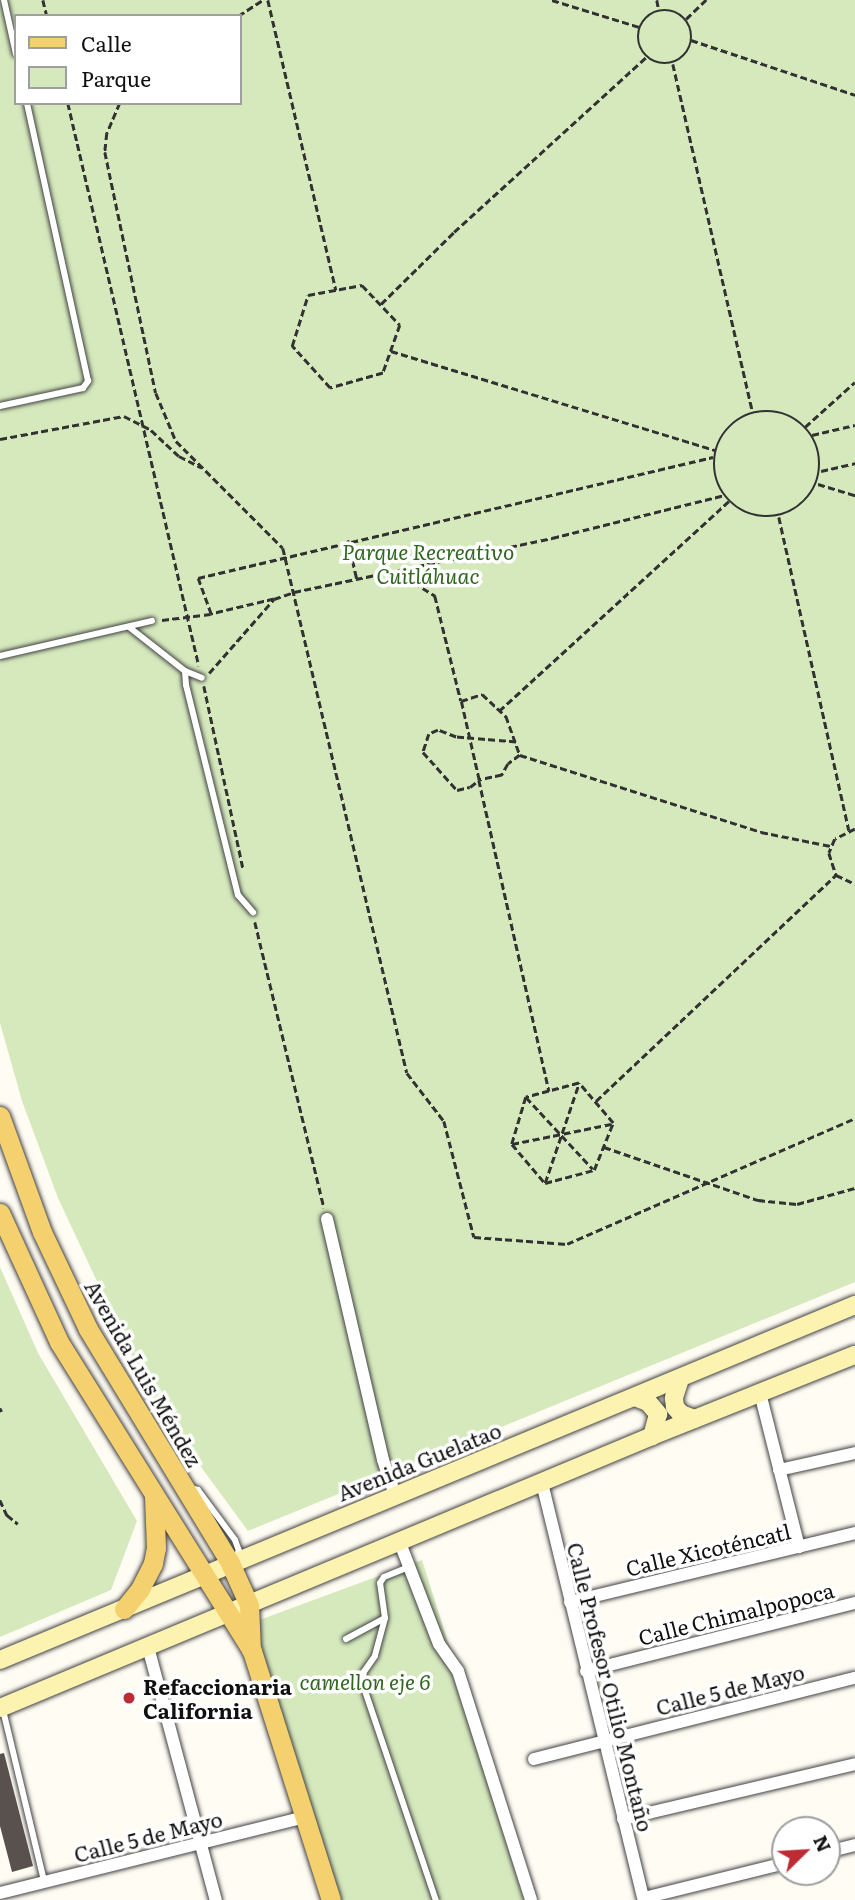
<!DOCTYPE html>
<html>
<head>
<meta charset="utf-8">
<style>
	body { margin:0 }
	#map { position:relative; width:855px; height:1900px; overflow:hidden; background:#fffcf4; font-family:Literata,serif }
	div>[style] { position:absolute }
	.green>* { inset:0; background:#d5e9bd }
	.building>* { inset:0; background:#59514d }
	.path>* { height:2.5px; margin-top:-1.25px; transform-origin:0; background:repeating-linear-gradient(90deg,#323232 0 7px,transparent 0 10.5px) }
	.path>.ring { margin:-1.25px; padding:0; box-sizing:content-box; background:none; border:2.5px solid #323232; border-radius:50% }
	.roads { filter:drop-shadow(0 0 2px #434343) drop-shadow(0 0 2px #434343) }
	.lane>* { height:6px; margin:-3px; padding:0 3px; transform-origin:3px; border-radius:3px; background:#fff }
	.street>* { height:12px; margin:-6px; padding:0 6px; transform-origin:6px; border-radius:6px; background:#fff }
	.secondary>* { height:18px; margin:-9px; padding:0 9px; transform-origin:9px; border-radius:9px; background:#fcf3b1 }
	.primary>* { height:19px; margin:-9.5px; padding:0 9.5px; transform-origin:9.5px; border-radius:9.5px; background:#f4d16e }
	.dots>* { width:19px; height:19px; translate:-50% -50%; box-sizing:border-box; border:4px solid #fff; border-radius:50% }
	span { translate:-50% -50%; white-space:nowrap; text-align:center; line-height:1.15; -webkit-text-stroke:7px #fff; paint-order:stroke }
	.park-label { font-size:21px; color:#316721; font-style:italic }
	.street-label { font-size:21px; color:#101010 }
	.poi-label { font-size:21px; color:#101010; font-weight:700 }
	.left { translate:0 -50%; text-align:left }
	.legend { position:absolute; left:14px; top:14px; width:228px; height:91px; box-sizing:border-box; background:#fff; border:2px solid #9f9f9f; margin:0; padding:9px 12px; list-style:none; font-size:21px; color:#101010 }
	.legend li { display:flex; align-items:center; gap:14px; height:35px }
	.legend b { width:35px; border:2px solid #9f9f9f }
	.north { position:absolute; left:771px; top:1816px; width:70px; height:70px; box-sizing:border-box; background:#fff; border:2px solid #9f9f9f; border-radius:50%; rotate:66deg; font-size:19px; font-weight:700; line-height:28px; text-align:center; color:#101010 }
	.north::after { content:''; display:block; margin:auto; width:24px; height:32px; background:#bd2b34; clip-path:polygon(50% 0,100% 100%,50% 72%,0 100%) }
</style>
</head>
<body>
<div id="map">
	<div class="green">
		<div style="clip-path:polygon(evenodd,0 0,855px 0,855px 1282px,248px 1531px,154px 1403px,58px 1198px,22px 1101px,0 1023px,0 0,16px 16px,240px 16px,240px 103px,16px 103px,16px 16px)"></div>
		<div style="clip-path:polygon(0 1267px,38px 1353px,137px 1521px,111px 1590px,0 1637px)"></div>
		<div style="clip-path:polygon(422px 1560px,530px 1900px,340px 1900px,251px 1623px)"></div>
	</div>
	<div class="building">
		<div style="clip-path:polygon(4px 1753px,33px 1866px,12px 1872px,0 1826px,0 1754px)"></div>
	</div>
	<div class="path">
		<div style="left:43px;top:0;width:16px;rotate:76deg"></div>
		<div style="left:268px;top:0;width:298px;rotate:76.8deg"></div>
		<div style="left:552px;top:0;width:91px;rotate:17.2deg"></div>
		<div style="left:657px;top:0;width:11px;rotate:80deg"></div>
		<div class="ring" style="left:638px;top:10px;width:51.5px;height:51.5px"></div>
		<div style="left:238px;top:16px;width:30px;rotate:-33deg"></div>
		<div style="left:686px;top:19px;width:28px;rotate:-44deg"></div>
		<div style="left:691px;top:40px;width:173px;rotate:18.5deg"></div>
		<div style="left:673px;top:64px;width:357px;rotate:77.1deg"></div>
		<div style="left:68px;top:103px;width:578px;rotate:76.9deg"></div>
		<div style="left:120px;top:103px;width:33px;rotate:113deg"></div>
		<div style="left:107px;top:133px;width:19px;rotate:96deg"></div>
		<div style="left:105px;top:152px;width:246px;rotate:78.1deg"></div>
		<div style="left:156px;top:393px;width:52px;rotate:67.4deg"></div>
		<div style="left:176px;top:441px;width:151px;rotate:45deg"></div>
		<div style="left:283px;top:548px;width:539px;rotate:76.71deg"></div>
		<div style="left:407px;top:1073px;width:61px;rotate:52.4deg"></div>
		<div style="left:444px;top:1121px;width:120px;rotate:75.5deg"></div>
		<div style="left:474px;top:1237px;width:93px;rotate:4.3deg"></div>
		<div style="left:567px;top:1244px;width:314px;rotate:-23.6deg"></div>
		<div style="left:362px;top:285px;width:55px;rotate:46.5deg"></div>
		<div style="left:400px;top:325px;width:51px;rotate:109.5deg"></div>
		<div style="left:383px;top:373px;width:55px;rotate:164.2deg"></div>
		<div style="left:330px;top:388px;width:57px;rotate:-132.1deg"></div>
		<div style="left:292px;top:346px;width:53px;rotate:-72.6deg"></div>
		<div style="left:308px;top:295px;width:55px;rotate:-10.5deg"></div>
		<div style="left:381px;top:304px;width:103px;rotate:-44.6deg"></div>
		<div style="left:454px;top:232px;width:260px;rotate:-42.3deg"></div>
		<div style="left:391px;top:351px;width:339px;rotate:17deg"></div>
		<div class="ring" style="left:714px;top:411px;width:103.5px;height:103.5px"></div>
		<div style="left:805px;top:427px;width:67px;rotate:-42deg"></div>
		<div style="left:812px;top:435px;width:44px;rotate:-13.1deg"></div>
		<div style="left:0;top:439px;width:126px;rotate:-10.5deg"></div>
		<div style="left:124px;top:416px;width:30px;rotate:27deg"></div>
		<div style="left:151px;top:430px;width:38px;rotate:43deg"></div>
		<div style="left:179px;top:456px;width:25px;rotate:27deg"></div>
		<div style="left:821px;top:471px;width:35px;rotate:-13deg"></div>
		<div style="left:818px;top:484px;width:39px;rotate:17deg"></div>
		<div style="left:779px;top:517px;width:321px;rotate:77.4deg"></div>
		<div style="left:348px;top:540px;width:39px;rotate:77deg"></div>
		<div style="left:402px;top:571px;width:7px;rotate:63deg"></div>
		<div style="left:405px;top:577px;width:36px;rotate:32deg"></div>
		<div style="left:435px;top:596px;width:108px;rotate:76.1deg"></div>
		<div style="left:274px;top:599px;width:65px;rotate:166.6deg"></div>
		<div style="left:211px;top:614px;width:38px;rotate:-110deg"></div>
		<div style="left:198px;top:578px;width:529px;rotate:-13.22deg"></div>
		<div style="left:162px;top:620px;width:49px;rotate:-7deg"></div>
		<div style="left:209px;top:673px;width:98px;rotate:-48.7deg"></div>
		<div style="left:274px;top:599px;width:21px;rotate:-19deg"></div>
		<div style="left:294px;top:592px;width:264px;rotate:-11.8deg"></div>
		<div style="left:552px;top:538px;width:177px;rotate:-14deg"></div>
		<div style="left:204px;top:686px;width:186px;rotate:77.9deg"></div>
		<div style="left:499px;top:711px;width:311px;rotate:-42.4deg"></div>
		<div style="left:516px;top:742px;width:60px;rotate:-175.2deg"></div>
		<div style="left:456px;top:737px;width:19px;rotate:-159deg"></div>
		<div style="left:438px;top:730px;width:10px;rotate:156deg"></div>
		<div style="left:429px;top:734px;width:19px;rotate:108deg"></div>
		<div style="left:423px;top:752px;width:51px;rotate:48.2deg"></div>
		<div style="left:457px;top:790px;width:13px;rotate:-13deg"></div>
		<div style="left:470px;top:787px;width:11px;rotate:-38deg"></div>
		<div style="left:479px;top:780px;width:319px;rotate:77.3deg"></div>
		<div style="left:549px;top:1091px;width:24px;rotate:165deg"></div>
		<div style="left:526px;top:1097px;width:49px;rotate:106.6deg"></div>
		<div style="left:512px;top:1144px;width:51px;rotate:49.8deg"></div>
		<div style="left:545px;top:1183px;width:51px;rotate:-14.9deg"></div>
		<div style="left:594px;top:1170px;width:51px;rotate:-68deg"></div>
		<div style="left:613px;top:1123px;width:52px;rotate:-130.4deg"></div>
		<div style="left:579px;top:1083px;width:31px;rotate:165deg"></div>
		<div style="left:520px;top:755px;width:15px;rotate:143deg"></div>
		<div style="left:508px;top:764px;width:13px;rotate:119deg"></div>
		<div style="left:502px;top:775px;width:24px;rotate:168deg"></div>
		<div style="left:479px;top:780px;width:81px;rotate:-102.8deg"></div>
		<div style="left:461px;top:701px;width:22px;rotate:-18deg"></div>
		<div style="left:482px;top:694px;width:33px;rotate:43deg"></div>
		<div style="left:506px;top:716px;width:41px;rotate:70.3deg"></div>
		<div style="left:520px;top:755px;width:253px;rotate:17.7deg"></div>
		<div style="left:761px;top:832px;width:71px;rotate:11.3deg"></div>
		<div style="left:855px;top:829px;width:22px;rotate:153deg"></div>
		<div style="left:835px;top:839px;width:15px;rotate:113deg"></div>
		<div style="left:829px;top:853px;width:23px;rotate:72deg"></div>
		<div style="left:836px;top:875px;width:21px;rotate:25deg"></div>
		<div style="left:255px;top:922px;width:294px;rotate:76.4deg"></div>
		<div style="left:526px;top:1097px;width:98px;rotate:47.1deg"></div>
		<div style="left:596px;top:1101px;width:330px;rotate:-43.3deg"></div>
		<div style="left:512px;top:1144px;width:101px;rotate:-11.4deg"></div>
		<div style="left:604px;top:1147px;width:163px;rotate:19deg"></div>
		<div style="left:758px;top:1200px;width:39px;rotate:6deg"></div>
		<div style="left:797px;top:1204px;width:60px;rotate:-15.4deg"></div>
		<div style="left:545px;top:1183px;width:106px;rotate:-71.2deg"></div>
		<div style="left:0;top:1408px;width:4px;rotate:63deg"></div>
		<div style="left:0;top:1500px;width:17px;rotate:65deg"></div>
		<div style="left:7px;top:1515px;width:14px;rotate:39deg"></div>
	</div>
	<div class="roads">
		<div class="lane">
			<div style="left:4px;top:0;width:55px;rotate:77.5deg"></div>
			<div style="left:0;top:406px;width:85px;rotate:-12.2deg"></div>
			<div style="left:83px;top:388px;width:9px;rotate:-54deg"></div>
			<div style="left:88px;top:381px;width:285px;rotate:-102.4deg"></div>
			<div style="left:129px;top:627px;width:71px;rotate:38.2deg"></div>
			<div style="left:185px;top:671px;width:18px;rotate:22deg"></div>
			<div style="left:0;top:656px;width:156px;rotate:-13deg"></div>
			<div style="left:185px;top:671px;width:14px;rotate:86deg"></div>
			<div style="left:186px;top:685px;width:216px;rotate:76.1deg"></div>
			<div style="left:238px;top:895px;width:23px;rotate:49deg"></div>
			<div style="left:188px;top:1487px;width:10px;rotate:17deg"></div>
			<div style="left:198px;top:1490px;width:62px;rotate:53.5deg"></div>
			<div style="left:235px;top:1540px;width:12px;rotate:70deg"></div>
			<div style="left:239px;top:1551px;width:6px;rotate:121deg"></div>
			<div style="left:385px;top:1618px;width:39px;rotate:105deg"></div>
			<div style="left:375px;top:1656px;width:19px;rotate:125deg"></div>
			<div style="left:364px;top:1672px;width:10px;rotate:101deg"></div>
			<div style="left:362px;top:1682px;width:230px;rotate:71.3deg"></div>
			<div style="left:346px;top:1639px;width:44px;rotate:-28.3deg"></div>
			<div style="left:385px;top:1618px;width:35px;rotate:-98deg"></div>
			<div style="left:380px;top:1583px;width:7px;rotate:-56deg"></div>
			<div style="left:384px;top:1577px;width:27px;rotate:-22deg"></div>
			<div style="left:3px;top:1710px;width:176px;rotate:76.5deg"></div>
		</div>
		<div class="street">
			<div style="left:327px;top:1219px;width:247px;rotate:76.9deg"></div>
			<div style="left:383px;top:1460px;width:37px;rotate:71deg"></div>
			<div style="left:760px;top:1393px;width:159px;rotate:75.8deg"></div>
			<div style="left:779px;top:1470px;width:78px;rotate:-12.6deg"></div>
			<div style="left:542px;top:1483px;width:429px;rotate:76.3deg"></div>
			<div style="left:400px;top:1543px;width:108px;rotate:68.9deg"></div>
			<div style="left:439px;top:1644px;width:33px;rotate:55deg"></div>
			<div style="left:458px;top:1671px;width:240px;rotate:72.3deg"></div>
			<div style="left:570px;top:1602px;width:293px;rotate:-13.6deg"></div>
			<div style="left:148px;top:1647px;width:262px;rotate:75deg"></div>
			<div style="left:586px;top:1671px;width:277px;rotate:-14.2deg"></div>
			<div style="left:534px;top:1759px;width:331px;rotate:-14.2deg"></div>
			<div style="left:623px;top:1819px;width:238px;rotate:-13.3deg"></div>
			<div style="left:827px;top:1852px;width:29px;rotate:-14deg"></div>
			<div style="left:0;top:1893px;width:314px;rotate:-14deg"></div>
			<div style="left:644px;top:1898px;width:145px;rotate:-13.9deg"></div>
		</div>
		<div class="secondary">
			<div style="left:680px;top:1379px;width:20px;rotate:108deg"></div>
			<div style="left:674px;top:1398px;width:9px;rotate:84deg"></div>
			<div style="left:675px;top:1407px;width:9px;rotate:49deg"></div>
			<div style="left:681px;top:1414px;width:14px;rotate:21deg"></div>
			<div style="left:635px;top:1397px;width:14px;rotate:21deg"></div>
			<div style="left:648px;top:1402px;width:16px;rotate:50deg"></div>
			<div style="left:658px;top:1414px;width:23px;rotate:105deg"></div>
			<div style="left:0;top:1660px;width:926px;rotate:-22.55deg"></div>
			<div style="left:0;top:1708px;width:706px;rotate:-22.64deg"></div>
			<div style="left:652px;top:1436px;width:219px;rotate:-21.8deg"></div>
		</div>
		<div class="primary">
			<div style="left:0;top:1116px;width:123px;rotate:70.1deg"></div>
			<div style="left:42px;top:1232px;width:107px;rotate:64.6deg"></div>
			<div style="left:88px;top:1329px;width:274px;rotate:58.7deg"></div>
			<div style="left:230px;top:1563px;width:46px;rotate:65.7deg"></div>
			<div style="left:249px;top:1605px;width:45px;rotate:87.5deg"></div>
			<div style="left:0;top:1213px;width:142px;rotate:65.4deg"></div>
			<div style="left:59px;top:1342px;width:364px;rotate:58deg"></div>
			<div style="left:252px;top:1651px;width:261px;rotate:72.4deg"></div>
			<div style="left:124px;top:1609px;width:26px;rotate:-51deg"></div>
			<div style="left:140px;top:1589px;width:29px;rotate:-63deg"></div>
			<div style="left:153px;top:1563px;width:15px;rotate:-79deg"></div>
			<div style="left:156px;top:1548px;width:53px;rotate:-92.2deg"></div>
		</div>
	</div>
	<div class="dots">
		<div style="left:129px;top:1698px;background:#bd2b34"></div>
	</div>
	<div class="park-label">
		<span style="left:428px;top:563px">Parque Recreativo<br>Cuitláhuac</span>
		<span style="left:365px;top:1681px">camellon eje 6</span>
	</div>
	<div class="street-label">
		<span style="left:144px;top:1373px;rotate:60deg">Avenida Luis Méndez</span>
		<span style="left:419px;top:1461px;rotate:-22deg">Avenida Guelatao</span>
		<span style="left:708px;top:1549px;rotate:-13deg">Calle Xicoténcatl</span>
		<span style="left:736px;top:1613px;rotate:-14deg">Calle Chimalpopoca</span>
		<span style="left:611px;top:1687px;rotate:76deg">Calle Profesor Otilio Montaño</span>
		<span style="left:730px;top:1689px;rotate:-14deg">Calle 5 de Mayo</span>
		<span style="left:148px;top:1836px;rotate:-14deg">Calle 5 de Mayo</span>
	</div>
	<div class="poi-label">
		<span class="left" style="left:143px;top:1698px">Refaccionaria<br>California</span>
	</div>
	<ul class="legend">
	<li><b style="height:9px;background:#f4d16e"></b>Calle</li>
	<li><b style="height:19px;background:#d5e9bd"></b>Parque</li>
	</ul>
	<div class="north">N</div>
</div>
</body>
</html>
